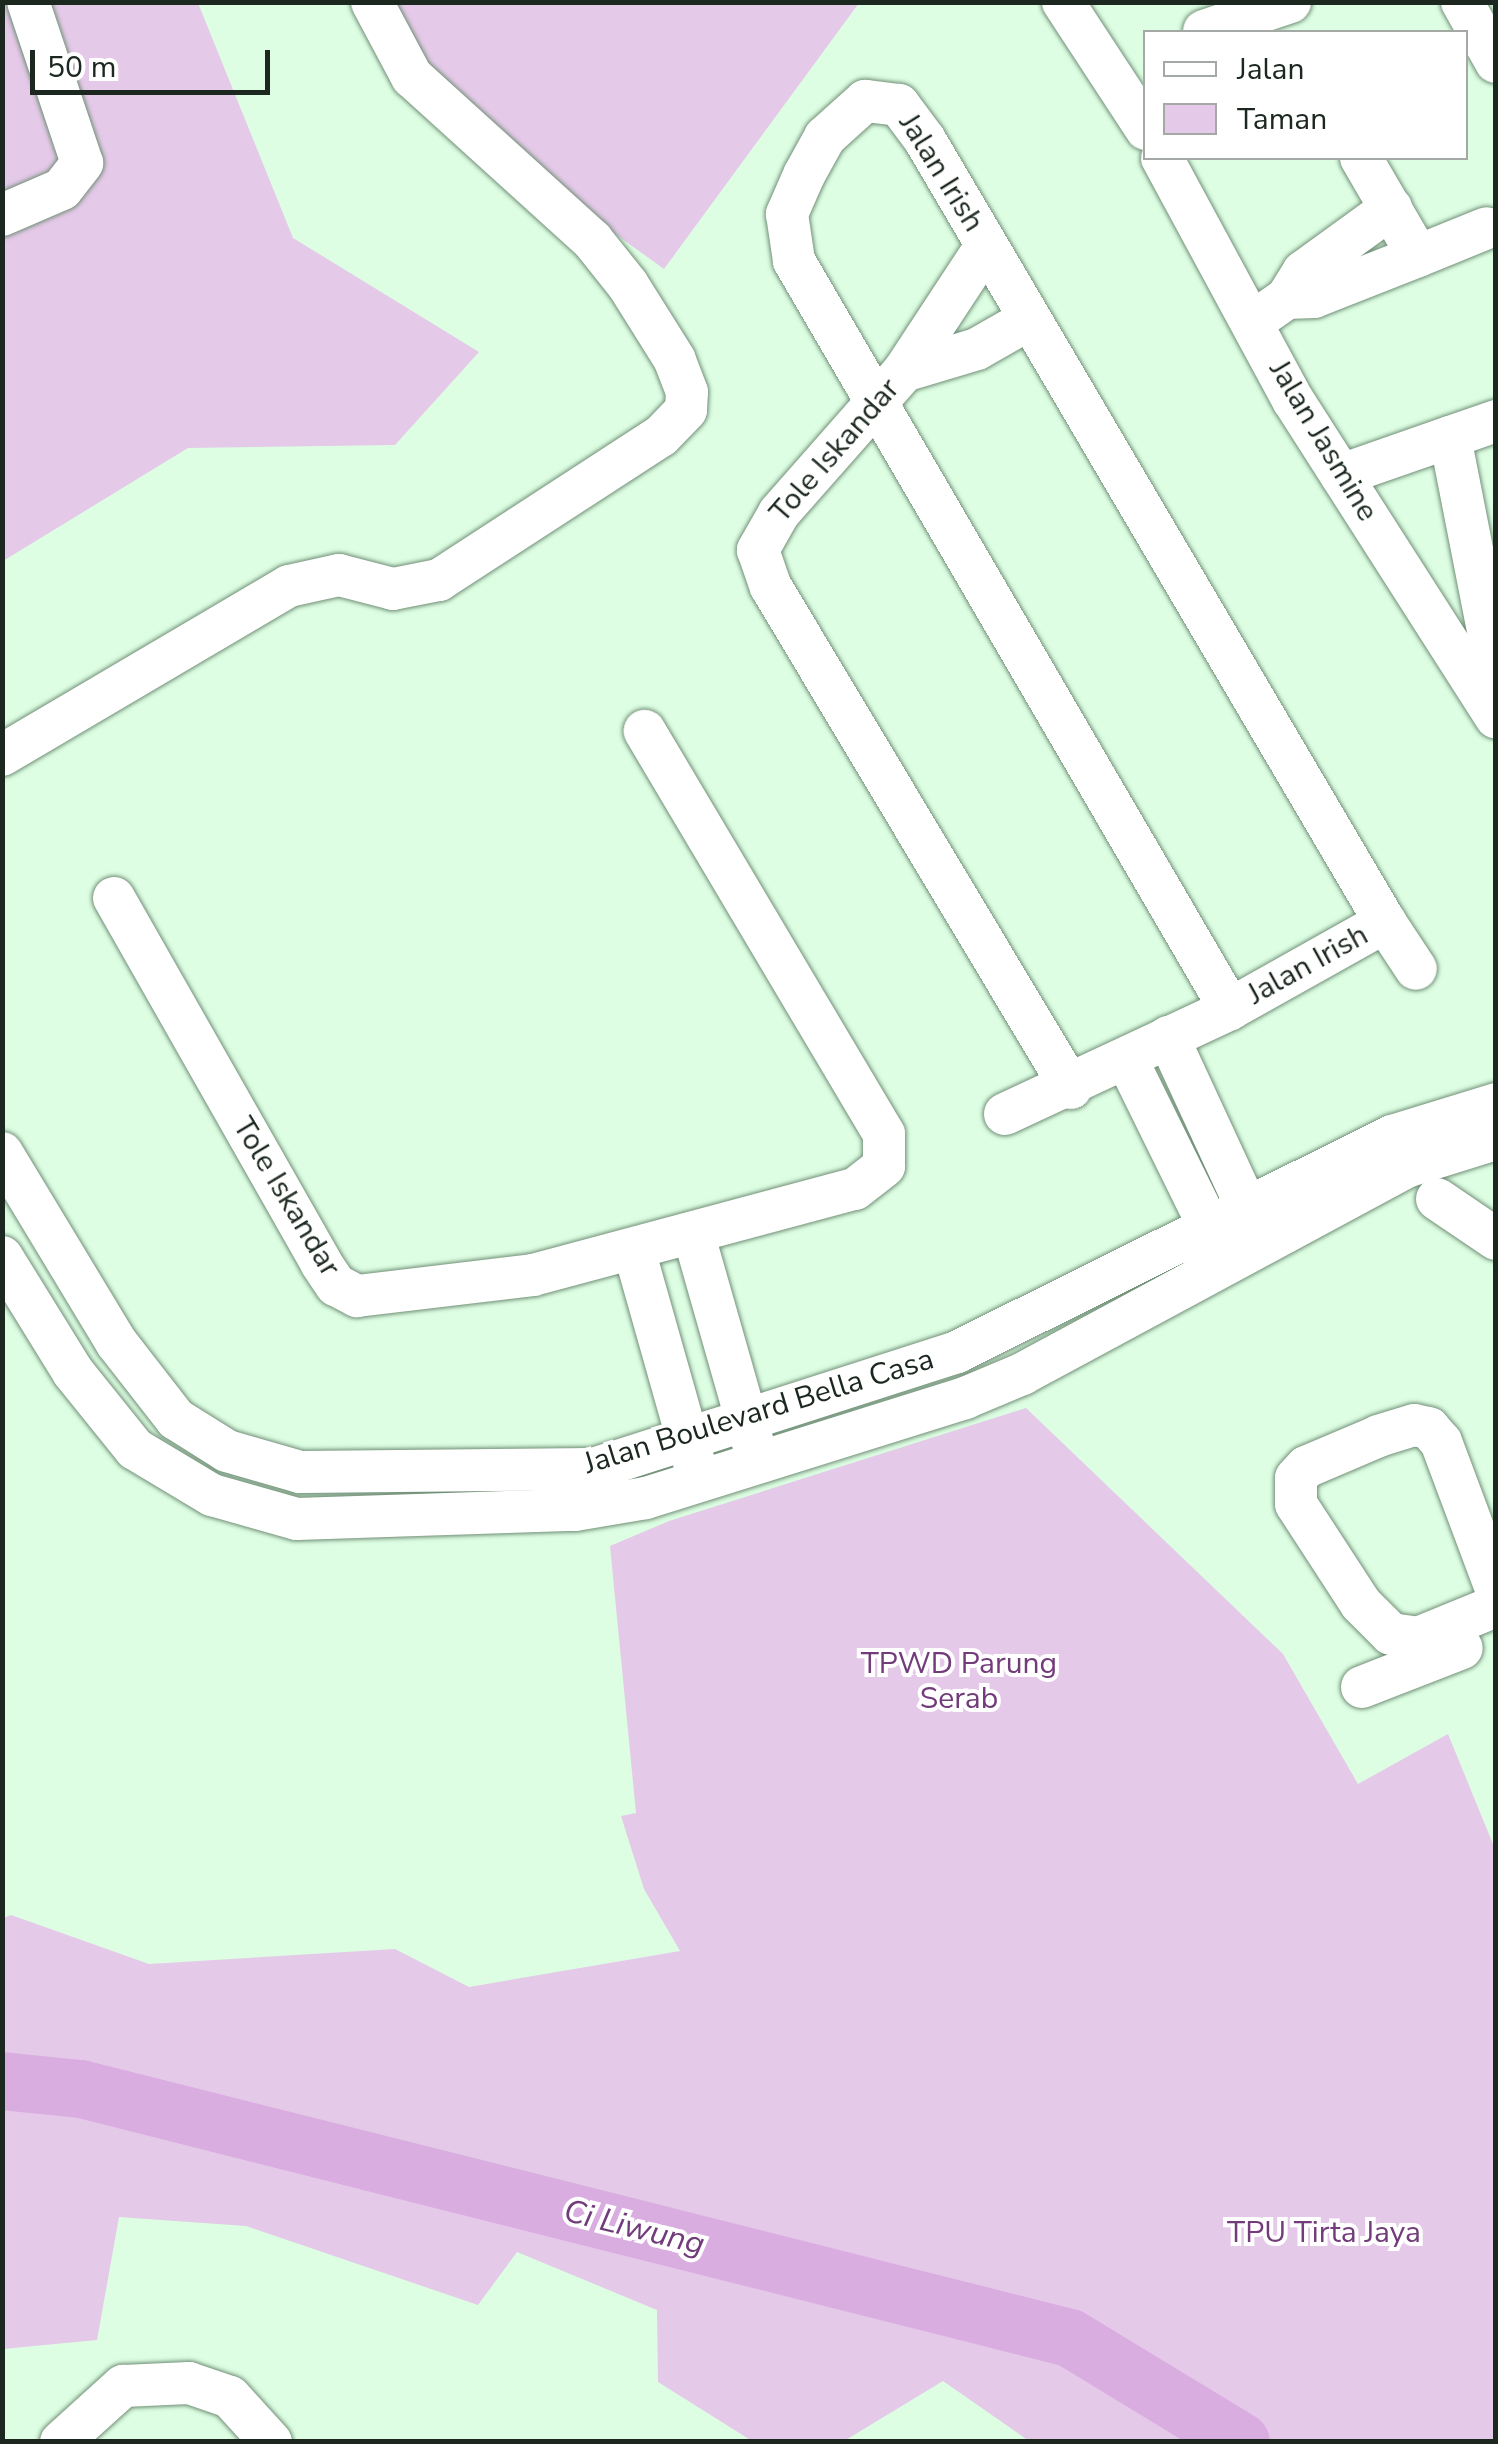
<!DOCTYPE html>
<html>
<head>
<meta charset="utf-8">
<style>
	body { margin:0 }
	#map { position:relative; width:1498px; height:2444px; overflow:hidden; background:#ddfee3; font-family:"Nunito Sans",sans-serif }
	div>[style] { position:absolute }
	.green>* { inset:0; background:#e5c9e9 }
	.river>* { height:58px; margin:-29px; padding:0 29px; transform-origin:29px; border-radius:29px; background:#d9ade0 }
	.roads { filter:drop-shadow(0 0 2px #718f77) drop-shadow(0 0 2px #718f77) }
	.minor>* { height:42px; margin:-21px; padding:0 21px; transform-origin:21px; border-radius:21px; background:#fff }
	span { translate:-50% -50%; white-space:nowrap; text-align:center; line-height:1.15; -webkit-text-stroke:8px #fff; paint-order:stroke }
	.street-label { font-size:30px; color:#1c281f }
	.park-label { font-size:30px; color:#723c7a }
	.water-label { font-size:32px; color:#713c7a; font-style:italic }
	.frame { position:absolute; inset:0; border:5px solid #1c281f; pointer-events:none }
	.legend { position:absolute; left:1143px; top:30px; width:325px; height:130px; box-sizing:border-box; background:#fff; border:2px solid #a4a9a5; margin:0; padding:12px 18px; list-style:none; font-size:30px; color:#1c281f }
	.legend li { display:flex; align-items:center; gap:20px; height:50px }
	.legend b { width:50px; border:2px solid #a4a9a5 }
	.scale { position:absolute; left:30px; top:50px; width:240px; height:45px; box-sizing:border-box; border:5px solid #1c281f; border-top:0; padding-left:12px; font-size:30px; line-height:35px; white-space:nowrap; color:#1c281f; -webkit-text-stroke:8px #fff; paint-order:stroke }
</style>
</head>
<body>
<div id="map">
	<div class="green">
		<div style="clip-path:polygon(3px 3px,198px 3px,293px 238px,479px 352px,395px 445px,188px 448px,3px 561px)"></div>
		<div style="clip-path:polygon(354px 3px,859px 3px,664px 269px,386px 69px)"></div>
		<div style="clip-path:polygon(1026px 1408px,1283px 1654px,1358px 1784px,1448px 1734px,1495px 1849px,1495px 2441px,1029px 2441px,943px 2381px,844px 2441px,752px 2441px,658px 2382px,657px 2310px,517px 2252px,478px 2305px,246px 2226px,119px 2217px,97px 2340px,3px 2349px,3px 1918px,11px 1915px,149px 1964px,395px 1949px,469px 1987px,680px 1951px,644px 1889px,621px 1816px,636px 1813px,610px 1546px,669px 1521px)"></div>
	</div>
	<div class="river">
		<div style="left:2px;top:2081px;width:79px;rotate:5.8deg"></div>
		<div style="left:81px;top:2089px;width:1020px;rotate:14.13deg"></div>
		<div style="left:1070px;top:2338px;width:200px;rotate:31.3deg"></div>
	</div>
	<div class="roads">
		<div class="minor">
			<div style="left:1063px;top:2px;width:152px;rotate:56.8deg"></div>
			<div style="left:1462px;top:2px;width:69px;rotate:60.5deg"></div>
			<div style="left:1204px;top:31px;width:91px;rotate:-18.6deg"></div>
			<div style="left:1162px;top:158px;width:275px;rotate:61.6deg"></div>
			<div style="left:1293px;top:400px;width:377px;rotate:57.4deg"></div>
			<div style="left:1361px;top:158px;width:113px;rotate:59.8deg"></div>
			<div style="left:1418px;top:256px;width:74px;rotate:-22.1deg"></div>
			<div style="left:2px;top:215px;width:65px;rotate:-23.4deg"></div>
			<div style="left:62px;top:189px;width:33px;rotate:-52deg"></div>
			<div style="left:82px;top:163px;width:170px;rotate:-108.5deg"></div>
			<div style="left:986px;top:246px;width:149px;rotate:123.3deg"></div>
			<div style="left:904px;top:371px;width:189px;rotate:131.4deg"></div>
			<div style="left:779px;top:513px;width:43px;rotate:119.6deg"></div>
			<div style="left:758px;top:550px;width:39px;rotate:71deg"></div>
			<div style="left:771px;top:587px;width:584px;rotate:59.09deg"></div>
			<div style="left:1287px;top:298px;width:27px;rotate:-2deg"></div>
			<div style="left:1314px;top:297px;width:112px;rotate:-21.5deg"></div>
			<div style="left:1254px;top:321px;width:40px;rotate:-34.9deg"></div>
			<div style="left:1287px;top:298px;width:31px;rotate:-58deg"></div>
			<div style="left:1303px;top:272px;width:109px;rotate:-36deg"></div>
			<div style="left:904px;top:371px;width:76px;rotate:-16.8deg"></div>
			<div style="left:977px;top:349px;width:59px;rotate:-29.6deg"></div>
			<div style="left:1496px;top:421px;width:49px;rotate:160.8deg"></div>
			<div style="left:1450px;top:437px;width:239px;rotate:78.9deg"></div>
			<div style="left:1341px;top:475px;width:115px;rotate:-19.2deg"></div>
			<div style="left:2px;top:755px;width:333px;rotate:-30.5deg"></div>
			<div style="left:289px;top:586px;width:51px;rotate:-12.4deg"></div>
			<div style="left:339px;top:575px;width:56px;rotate:14.5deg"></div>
			<div style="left:393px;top:589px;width:47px;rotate:-11.1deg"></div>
			<div style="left:439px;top:580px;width:265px;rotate:-33deg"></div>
			<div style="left:661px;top:436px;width:36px;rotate:-46deg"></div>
			<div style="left:686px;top:410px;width:18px;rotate:-87deg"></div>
			<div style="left:687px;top:392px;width:34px;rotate:-111deg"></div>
			<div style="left:675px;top:360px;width:89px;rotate:-122.1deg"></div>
			<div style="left:628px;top:285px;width:58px;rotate:-128.7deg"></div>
			<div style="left:592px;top:240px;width:243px;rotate:-137.8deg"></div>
			<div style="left:412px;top:77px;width:85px;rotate:-118.1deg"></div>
			<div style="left:114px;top:898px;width:420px;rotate:60.4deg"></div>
			<div style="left:321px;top:1263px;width:27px;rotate:56deg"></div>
			<div style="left:336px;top:1285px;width:24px;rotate:28deg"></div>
			<div style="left:357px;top:1296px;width:177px;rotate:-6.8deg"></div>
			<div style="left:533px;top:1275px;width:333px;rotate:-15deg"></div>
			<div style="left:855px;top:1189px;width:37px;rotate:-38deg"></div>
			<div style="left:884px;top:1166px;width:32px;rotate:-90deg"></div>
			<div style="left:884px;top:1134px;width:469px;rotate:-120.7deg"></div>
			<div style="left:1385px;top:922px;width:56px;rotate:56.6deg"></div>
			<div style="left:1168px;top:1037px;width:219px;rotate:65.2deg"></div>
			<div style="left:1127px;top:1060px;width:217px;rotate:63.8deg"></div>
			<div style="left:1005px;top:1114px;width:248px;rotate:-25deg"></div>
			<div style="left:1230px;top:1009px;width:178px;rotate:-29.3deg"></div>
			<div style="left:1385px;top:922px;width:907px;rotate:-120.47deg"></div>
			<div style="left:925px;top:140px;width:44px;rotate:-126.6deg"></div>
			<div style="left:899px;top:105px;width:34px;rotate:-173deg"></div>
			<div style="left:865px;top:101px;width:54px;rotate:138deg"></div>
			<div style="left:825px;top:137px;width:43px;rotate:118.9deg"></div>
			<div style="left:804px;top:175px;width:43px;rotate:113.6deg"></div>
			<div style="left:787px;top:214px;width:48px;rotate:81.5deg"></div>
			<div style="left:794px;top:261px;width:866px;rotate:59.76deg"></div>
			<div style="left:2px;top:1153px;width:221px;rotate:58.9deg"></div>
			<div style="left:116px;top:1342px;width:98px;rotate:52.1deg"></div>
			<div style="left:176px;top:1419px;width:60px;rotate:32.1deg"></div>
			<div style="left:227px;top:1451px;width:76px;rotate:16deg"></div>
			<div style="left:300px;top:1472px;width:293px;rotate:-0.6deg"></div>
			<div style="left:593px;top:1469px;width:382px;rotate:-17.8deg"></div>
			<div style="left:957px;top:1352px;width:486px;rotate:-26.4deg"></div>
			<div style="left:1392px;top:1136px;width:109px;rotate:-17.1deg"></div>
			<div style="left:1437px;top:1199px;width:71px;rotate:34.1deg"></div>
			<div style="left:694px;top:1236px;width:219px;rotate:74.1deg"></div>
			<div style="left:634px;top:1250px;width:224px;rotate:74.2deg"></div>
			<div style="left:2px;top:1257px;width:135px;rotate:58.3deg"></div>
			<div style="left:73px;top:1372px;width:99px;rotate:51.2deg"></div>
			<div style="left:135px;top:1449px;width:90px;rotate:30.9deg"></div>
			<div style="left:212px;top:1495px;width:88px;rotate:15.8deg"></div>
			<div style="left:297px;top:1519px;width:278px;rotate:-1.9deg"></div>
			<div style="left:575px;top:1510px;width:72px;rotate:-9.6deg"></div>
			<div style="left:646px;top:1498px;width:334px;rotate:-17.4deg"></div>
			<div style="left:965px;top:1398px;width:62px;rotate:-22.8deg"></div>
			<div style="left:1022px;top:1374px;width:436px;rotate:-28.3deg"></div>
			<div style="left:1406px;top:1167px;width:94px;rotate:-17.3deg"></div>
			<div style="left:1496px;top:1589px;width:157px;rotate:-110.5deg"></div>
			<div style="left:1441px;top:1442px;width:18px;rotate:-131deg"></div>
			<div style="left:1429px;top:1428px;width:15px;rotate:-169deg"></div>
			<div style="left:1414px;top:1425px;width:37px;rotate:163deg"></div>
			<div style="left:1379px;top:1436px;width:79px;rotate:157deg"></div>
			<div style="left:1306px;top:1467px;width:15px;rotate:132deg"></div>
			<div style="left:1296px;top:1478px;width:26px;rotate:90deg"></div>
			<div style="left:1296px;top:1504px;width:119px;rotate:57deg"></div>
			<div style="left:1361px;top:1604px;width:42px;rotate:45deg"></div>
			<div style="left:1391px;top:1634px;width:27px;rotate:8deg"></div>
			<div style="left:1418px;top:1638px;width:84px;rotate:-22.3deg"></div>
			<div style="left:1362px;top:1687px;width:107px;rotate:-21.3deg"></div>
			<div style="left:61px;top:2442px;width:84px;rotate:-42.1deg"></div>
			<div style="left:123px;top:2386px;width:66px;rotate:-2.6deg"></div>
			<div style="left:189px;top:2383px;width:43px;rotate:18.9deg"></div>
			<div style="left:230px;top:2397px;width:61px;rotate:47.7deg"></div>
		</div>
	</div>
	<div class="street-label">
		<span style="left:941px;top:173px;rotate:58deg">Jalan Irish</span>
		<span style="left:1323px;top:441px;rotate:59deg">Jalan Jasmine</span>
		<span style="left:835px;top:451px;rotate:-49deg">Tole Iskandar</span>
		<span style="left:1308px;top:965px;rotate:-29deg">Jalan Irish</span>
		<span style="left:286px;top:1197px;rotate:59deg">Tole Iskandar</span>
		<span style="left:759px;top:1412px;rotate:-17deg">Jalan Boulevard Bella Casa</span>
	</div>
	<div class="park-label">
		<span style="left:959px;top:1681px">TPWD Parung<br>Serab</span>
		<span style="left:1324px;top:2233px">TPU Tirta Jaya</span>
	</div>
	<div class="water-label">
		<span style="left:634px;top:2228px;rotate:14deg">Ci Liwung</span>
	</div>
	<div class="frame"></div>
	<ul class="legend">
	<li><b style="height:12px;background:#fff"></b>Jalan</li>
	<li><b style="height:28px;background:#e5c9e9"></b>Taman</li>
	</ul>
	<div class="scale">50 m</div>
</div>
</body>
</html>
